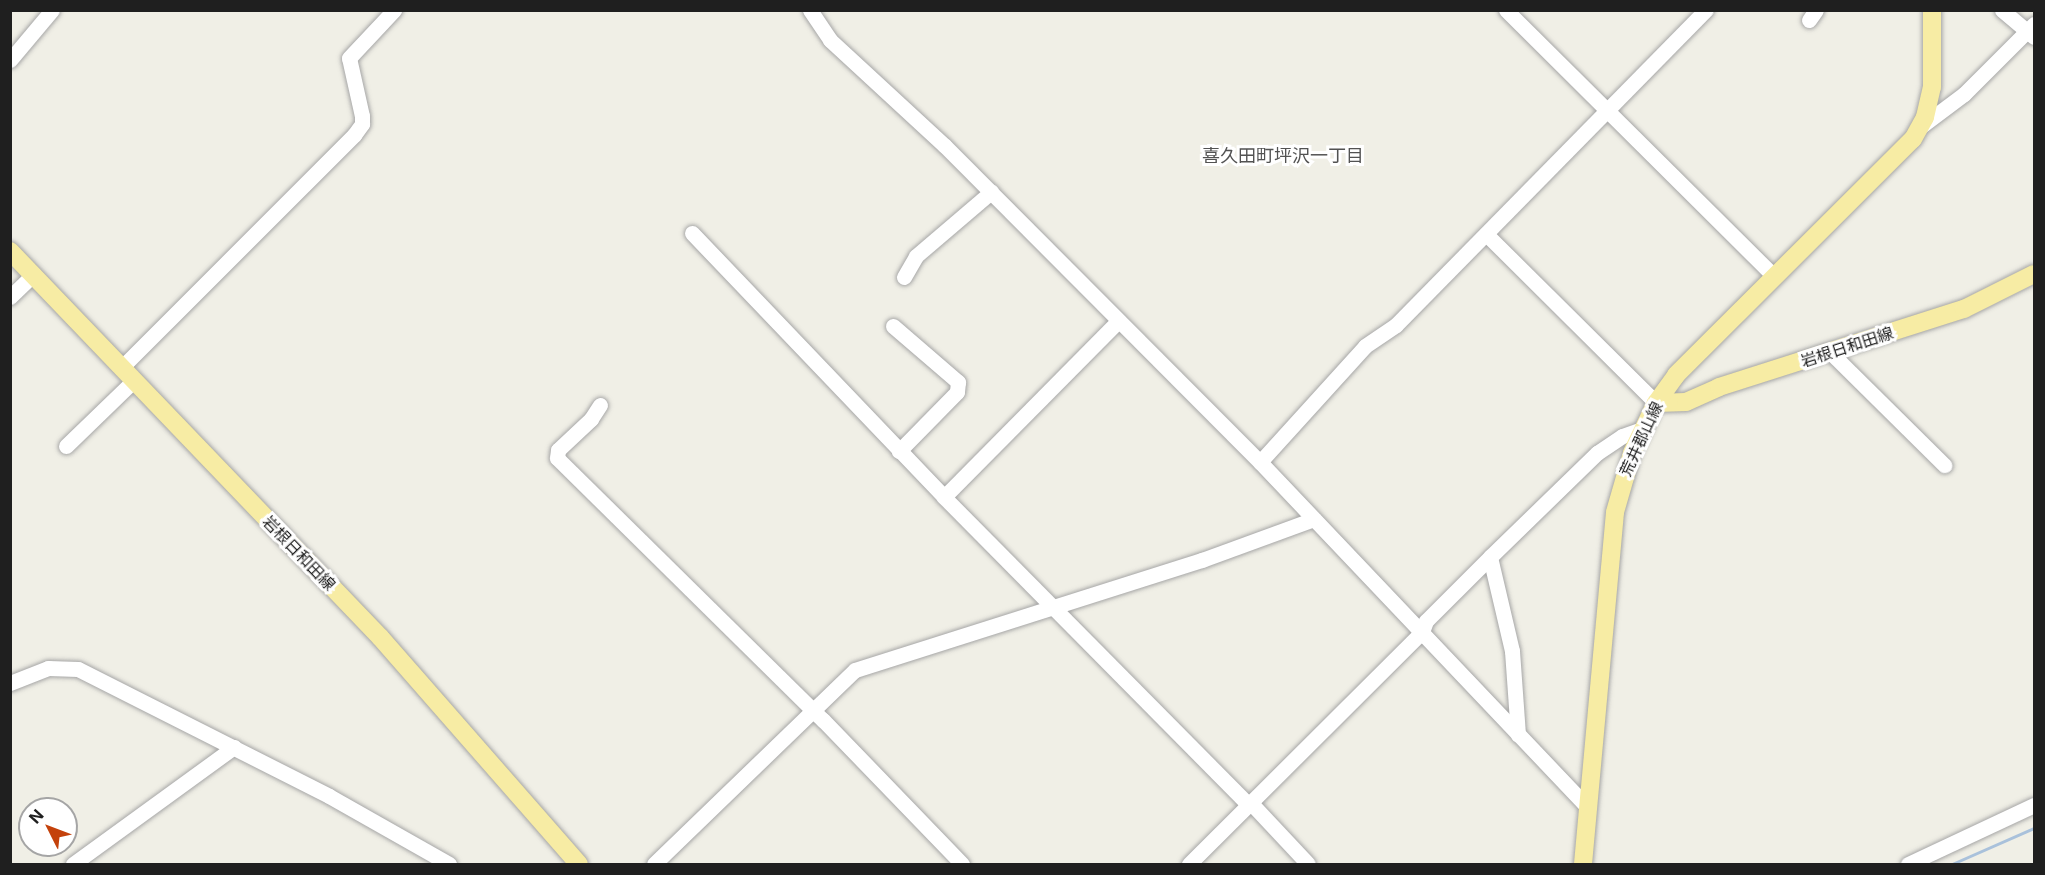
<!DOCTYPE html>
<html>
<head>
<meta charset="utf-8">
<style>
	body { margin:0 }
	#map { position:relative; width:2045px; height:875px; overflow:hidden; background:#f0efe6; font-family:Inter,"Noto Sans JP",sans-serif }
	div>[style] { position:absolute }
	.stream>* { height:3px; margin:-1.5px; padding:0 1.5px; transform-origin:1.5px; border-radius:1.5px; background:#a9c1db }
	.roads { filter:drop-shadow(0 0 2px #a6a6a6) drop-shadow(0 0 2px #a6a6a6) }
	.minor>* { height:15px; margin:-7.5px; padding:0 7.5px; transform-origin:7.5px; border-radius:7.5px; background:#fff }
	.major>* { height:18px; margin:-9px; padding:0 9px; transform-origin:9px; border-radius:9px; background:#f7eca4 }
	span { translate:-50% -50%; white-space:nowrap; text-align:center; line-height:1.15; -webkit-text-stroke:6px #fff; paint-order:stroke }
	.street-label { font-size:16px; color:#1f1f1f }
	.neighbourhood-label { font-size:18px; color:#525252 }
	.frame { position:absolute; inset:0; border:12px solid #1f1f1f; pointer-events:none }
	.north { position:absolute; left:18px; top:797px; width:60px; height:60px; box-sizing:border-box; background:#fff; border:2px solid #a5a5a5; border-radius:50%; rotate:312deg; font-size:16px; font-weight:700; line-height:24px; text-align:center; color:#1f1f1f }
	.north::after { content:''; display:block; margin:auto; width:21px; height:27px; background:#c4420b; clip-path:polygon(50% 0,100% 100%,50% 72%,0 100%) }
</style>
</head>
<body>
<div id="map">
	<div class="stream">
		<div style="left:1952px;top:864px;width:90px;rotate:-23.7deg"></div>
	</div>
	<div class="roads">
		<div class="minor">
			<div style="left:810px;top:10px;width:36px;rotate:56deg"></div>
			<div style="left:830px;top:40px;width:156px;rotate:42.7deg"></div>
			<div style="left:945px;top:146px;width:446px;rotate:45.1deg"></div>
			<div style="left:1260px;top:462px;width:477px;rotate:46.5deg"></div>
			<div style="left:1506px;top:10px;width:379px;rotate:44.8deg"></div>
			<div style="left:2002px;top:10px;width:42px;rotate:40.2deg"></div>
			<div style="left:1809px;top:20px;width:12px;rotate:-55deg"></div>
			<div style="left:10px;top:60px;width:65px;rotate:-50deg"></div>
			<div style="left:1920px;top:127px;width:55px;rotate:-36.9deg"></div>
			<div style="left:1964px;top:94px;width:99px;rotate:-45deg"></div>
			<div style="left:692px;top:233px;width:365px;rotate:46.3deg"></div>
			<div style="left:944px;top:497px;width:433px;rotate:45.3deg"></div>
			<div style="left:1486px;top:234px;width:240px;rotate:44.8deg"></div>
			<div style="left:904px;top:277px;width:24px;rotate:-60deg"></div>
			<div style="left:916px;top:256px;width:99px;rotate:-40.5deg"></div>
			<div style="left:10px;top:297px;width:33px;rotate:-44deg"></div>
			<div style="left:893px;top:326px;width:86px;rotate:40.7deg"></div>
			<div style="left:958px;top:382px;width:10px;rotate:96deg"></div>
			<div style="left:957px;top:392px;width:83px;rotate:134.5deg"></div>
			<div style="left:1830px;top:352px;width:161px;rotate:44.7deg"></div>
			<div style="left:121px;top:368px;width:330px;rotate:-45deg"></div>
			<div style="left:354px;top:135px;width:14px;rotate:-54deg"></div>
			<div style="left:362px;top:124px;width:8px;rotate:-90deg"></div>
			<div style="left:362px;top:116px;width:59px;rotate:-102.6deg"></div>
			<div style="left:349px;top:58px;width:66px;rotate:-46.8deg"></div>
			<div style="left:600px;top:405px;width:17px;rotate:123deg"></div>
			<div style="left:591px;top:419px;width:45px;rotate:136.8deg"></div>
			<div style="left:558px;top:450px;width:8px;rotate:97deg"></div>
			<div style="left:557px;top:458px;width:373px;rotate:44.6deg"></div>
			<div style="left:823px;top:720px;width:200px;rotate:46deg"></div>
			<div style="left:66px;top:446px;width:93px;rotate:-44.1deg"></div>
			<div style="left:1260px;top:462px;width:156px;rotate:-47.8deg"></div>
			<div style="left:1365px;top:346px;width:37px;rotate:-34deg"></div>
			<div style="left:1396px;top:325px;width:442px;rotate:-45.5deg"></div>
			<div style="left:944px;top:497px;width:247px;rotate:-45.3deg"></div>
			<div style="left:1490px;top:557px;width:97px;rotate:76.8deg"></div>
			<div style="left:1512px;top:651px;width:84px;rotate:85.9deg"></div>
			<div style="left:10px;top:683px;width:41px;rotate:-21.5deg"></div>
			<div style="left:48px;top:668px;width:30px;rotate:2deg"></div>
			<div style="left:78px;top:669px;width:281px;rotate:26.8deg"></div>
			<div style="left:329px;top:796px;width:138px;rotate:29.5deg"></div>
			<div style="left:1251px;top:803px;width:83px;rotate:46.9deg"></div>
			<div style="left:73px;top:864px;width:199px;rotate:-36deg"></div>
			<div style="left:654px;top:864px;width:279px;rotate:-44deg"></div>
			<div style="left:855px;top:670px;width:364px;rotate:-17.6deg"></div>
			<div style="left:1202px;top:560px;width:119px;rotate:-20.1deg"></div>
			<div style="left:1189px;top:864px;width:329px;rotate:-44.9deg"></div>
			<div style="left:1422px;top:632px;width:12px;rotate:-70deg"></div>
			<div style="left:1426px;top:621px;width:91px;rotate:-45deg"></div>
			<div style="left:1490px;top:557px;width:149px;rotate:-44.2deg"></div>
			<div style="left:1597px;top:453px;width:30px;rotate:-34deg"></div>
			<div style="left:1622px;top:436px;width:21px;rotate:-19deg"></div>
			<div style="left:1908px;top:864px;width:139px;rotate:-25.1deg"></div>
		</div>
		<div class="major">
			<div style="left:10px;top:251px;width:535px;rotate:46.21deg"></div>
			<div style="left:380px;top:637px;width:302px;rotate:48.8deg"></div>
			<div style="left:1656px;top:403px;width:30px;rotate:-2deg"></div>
			<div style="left:1686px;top:402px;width:36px;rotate:-24deg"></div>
			<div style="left:1719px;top:387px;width:257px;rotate:-17.7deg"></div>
			<div style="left:1964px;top:309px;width:78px;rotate:-26.6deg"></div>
			<div style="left:1583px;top:864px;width:353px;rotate:-84.8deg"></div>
			<div style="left:1615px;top:512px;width:61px;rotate:-73.9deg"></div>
			<div style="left:1632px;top:453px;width:55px;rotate:-64.4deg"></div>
			<div style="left:1656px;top:403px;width:34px;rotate:-54deg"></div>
			<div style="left:1676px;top:375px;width:334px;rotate:-44.9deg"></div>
			<div style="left:1913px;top:139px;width:25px;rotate:-61deg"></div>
			<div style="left:1925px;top:117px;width:31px;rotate:-77deg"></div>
			<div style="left:1932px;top:87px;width:77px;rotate:-90deg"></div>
		</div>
	</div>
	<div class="street-label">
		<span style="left:1847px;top:347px;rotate:-18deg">岩根日和田線</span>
		<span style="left:1641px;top:439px;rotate:-65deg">荒井郡山線</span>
		<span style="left:299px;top:553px;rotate:46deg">岩根日和田線</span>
	</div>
	<div class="neighbourhood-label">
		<span style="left:1283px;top:156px">喜久田町坪沢一丁目</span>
	</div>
	<div class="frame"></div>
	<div class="north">N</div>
</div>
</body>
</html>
